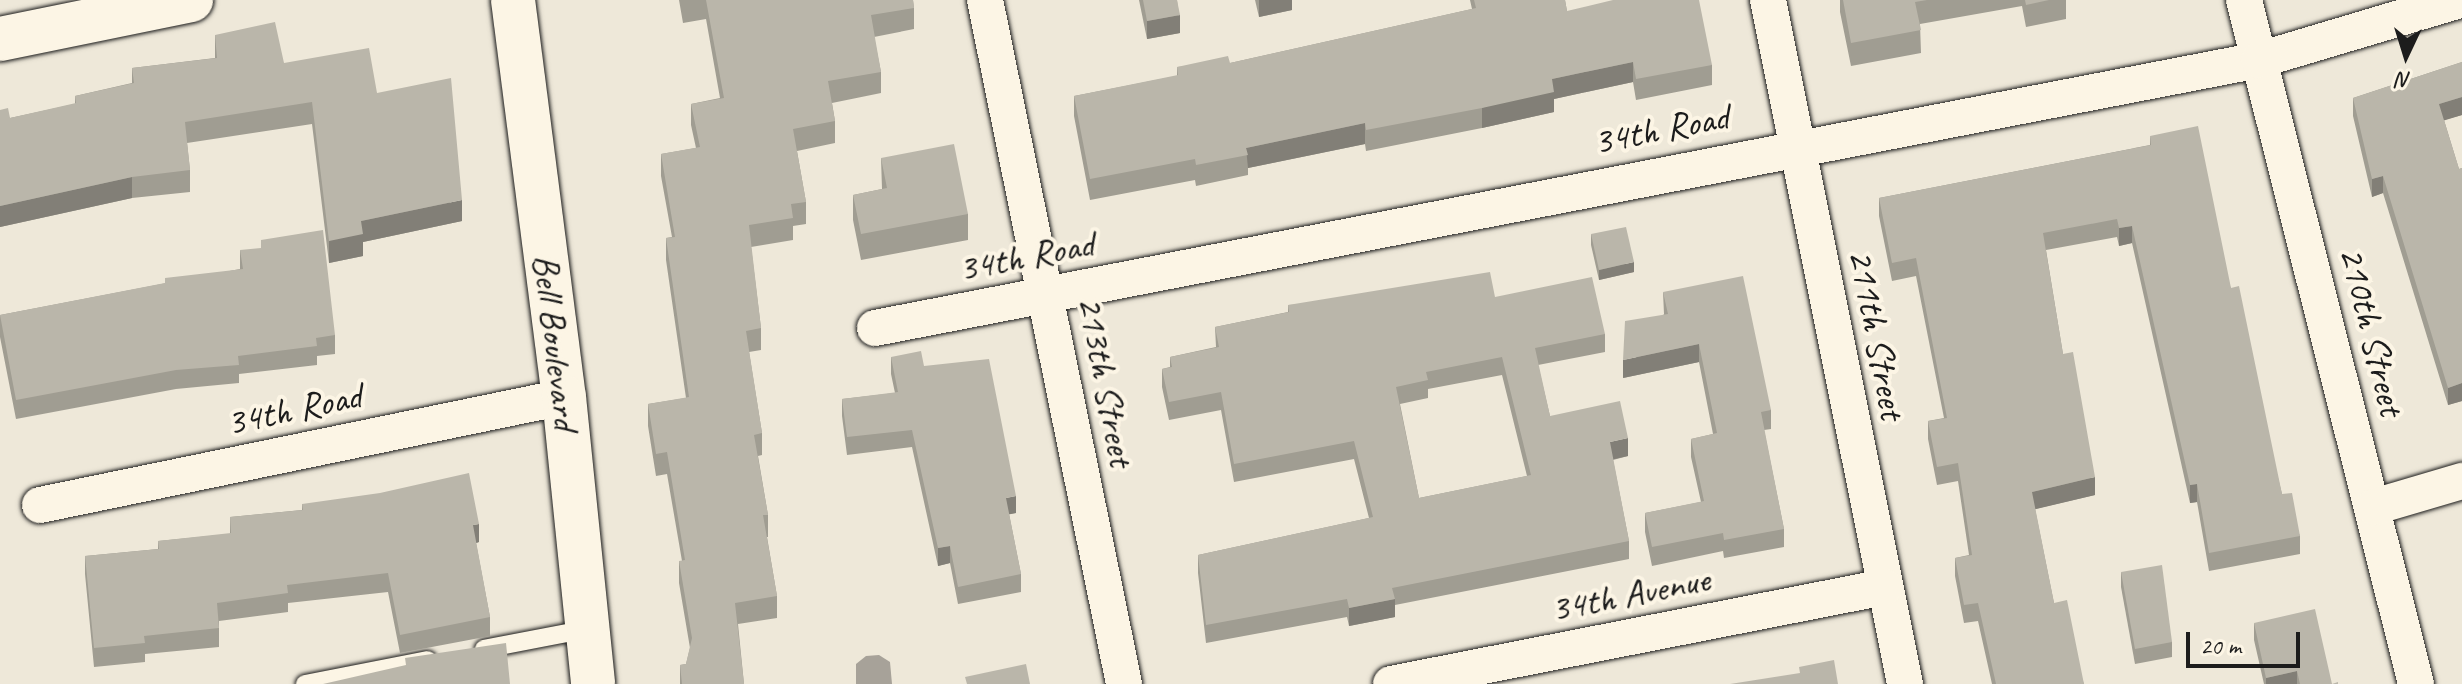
<!DOCTYPE html>
<html>
<head>
<meta charset="utf-8">
<style>
	body { margin:0 }
	#map { position:relative; width:2462px; height:684px; overflow:hidden; background:#eee8d9; font-family:Caveat,sans-serif }
	div>[style] { position:absolute }
	.water>* { inset:0; background:#a7a299 }
	.roads { filter:drop-shadow(0 0 2px #1c1c1c) drop-shadow(0 0 2px #1c1c1c) }
	.lane>* { height:18px; margin:-9px; padding:0 9px; transform-origin:9px; border-radius:9px; background:#fcf5e5 }
	.street>* { height:36px; margin:-18px; padding:0 18px; transform-origin:18px; border-radius:18px; background:#fcf5e5 }
	.secondary>* { height:44px; margin:-22px; padding:0 22px; transform-origin:22px; border-radius:22px; background:#fcf5e5 }
	.wall>* { inset:0; background:#a09d92 }
	.shaded-wall>* { inset:0; background:#827f77 }
	.building>* { inset:0; background:#bab6aa }
	span { translate:-50% -50%; white-space:nowrap; text-align:center; line-height:1.15; -webkit-text-stroke:8px #fcf5e5; paint-order:stroke }
	.street-label { font-size:38px; color:#1c1c1c }
	.north { position:absolute; left:2366px; top:16px; width:80px; height:80px; -webkit-text-stroke:6px #fcf5e5; paint-order:stroke; rotate:184deg; font-size:22px; font-weight:700; line-height:32px; text-align:center; color:#1c1c1c }
	.north::after { content:''; display:block; margin:auto; width:28px; height:36px; background:#1c1c1c; clip-path:polygon(50% 0,100% 100%,50% 72%,0 100%) }
	.scale { position:absolute; left:2186px; top:632px; width:114px; height:36px; box-sizing:border-box; border:4px solid #1c1c1c; border-top:0; padding-left:10px; font-size:24px; line-height:28px; white-space:nowrap; color:#1c1c1c; -webkit-text-stroke:6px #fcf5e5; paint-order:stroke }
</style>
</head>
<body>
<div id="map">
	<div class="water">
		<div style="clip-path:polygon(879px 655px,890px 662px,892px 684px,856px 684px,856px 664px,866px 656px)"></div>
	</div>
	<div class="roads">
		<div class="lane">
			<div style="left:484px;top:649px;width:106px;rotate:-10.9deg"></div>
			<div style="left:305px;top:684px;width:125px;rotate:-11deg"></div>
		</div>
		<div class="street">
			<div style="left:985px;top:0;width:698px;rotate:78.51deg"></div>
			<div style="left:1768px;top:0;width:698px;rotate:78.67deg"></div>
			<div style="left:2244px;top:0;width:705px;rotate:75.88deg"></div>
			<div style="left:875px;top:328px;width:1410px;rotate:-10.96deg"></div>
			<div style="left:2259px;top:60px;width:210px;rotate:-16.6deg"></div>
			<div style="left:40px;top:505px;width:535px;rotate:-11.65deg"></div>
			<div style="left:2374px;top:507px;width:92px;rotate:-16.5deg"></div>
			<div style="left:1391px;top:684px;width:503px;rotate:-11.11deg"></div>
		</div>
		<div class="secondary">
			<div style="left:513px;top:0;width:400px;rotate:82.7deg"></div>
			<div style="left:564px;top:397px;width:288px;rotate:84.2deg"></div>
			<div style="left:0;top:39px;width:195px;rotate:-11.5deg"></div>
		</div>
	</div>
	<div class="wall">
		<div style="clip-path:polygon(679px 0,913px 0,914px 8px,914px 29px,874px 37px,881px 72px,881px 93px,832px 103px,835px 121px,835px 143px,797px 151px,806px 202px,806px 224px,793px 226px,793px 240px,751px 247px,761px 328px,761px 350px,749px 352px,762px 433px,762px 455px,758px 456px,768px 515px,768px 537px,767px 537px,777px 596px,777px 618px,738px 624px,744px 684px,680px 684px,680px 665px,686px 664px,690px 648px,679px 583px,679px 561px,682px 561px,667px 474px,656px 476px,648px 426px,648px 404px,686px 398px,666px 260px,666px 238px,672px 237px,661px 176px,661px 154px,696px 148px,691px 125px,691px 104px,720px 98px,706px 19px,683px 23px)"></div>
		<div style="clip-path:polygon(1139px 0,1177px 0,1180px 33px,1147px 39px)"></div>
		<div style="clip-path:polygon(1255px 0,1292px 0,1292px 10px,1259px 17px)"></div>
		<div style="clip-path:polygon(1470px 0,1565px 0,1567px 11px,1712px 65px,1712px 85px,1636px 100px,1633px 82px,1554px 99px,1554px 112px,1482px 128px,1366px 151px,1365px 144px,1248px 168px,1248px 175px,1196px 186px,1195px 180px,1090px 200px,1074px 116px,1074px 96px,1177px 76px,1177px 67px,1230px 63px,1472px 9px)"></div>
		<div style="clip-path:polygon(1840px 0,2066px 0,2066px 19px,2026px 27px,2022px 6px,1920px 24px,1921px 53px,1851px 66px,1840px 12px)"></div>
		<div style="clip-path:polygon(215px 35px,284px 63px,377px 93px,462px 221px,363px 242px,363px 256px,329px 263px,312px 124px,187px 143px,190px 170px,190px 192px,132px 198px,0 227px,0 110px,10px 118px,75px 104px,75px 96px,132px 83px,132px 68px,215px 58px)"></div>
		<div style="clip-path:polygon(2462px 62px,2462px 115px,2444px 120px,2459px 169px,2462px 168px,2462px 401px,2448px 405px,2383px 193px,2372px 197px,2353px 116px,2353px 98px)"></div>
		<div style="clip-path:polygon(2150px 136px,2231px 288px,2282px 494px,2300px 536px,2300px 554px,2209px 571px,2197px 502px,2190px 503px,2132px 243px,2119px 246px,2117px 237px,2046px 250px,2063px 354px,2095px 495px,2035px 509px,2054px 603px,2084px 684px,1992px 684px,1978px 621px,1964px 623px,1955px 576px,1955px 558px,1969px 555px,1958px 481px,1937px 485px,1928px 439px,1928px 421px,1944px 418px,1916px 276px,1892px 281px,1879px 216px,1879px 198px,2150px 145px)"></div>
		<div style="clip-path:polygon(881px 158px,968px 214px,968px 240px,861px 260px,853px 220px,853px 195px,882px 189px)"></div>
		<div style="clip-path:polygon(1591px 234px,1634px 272px,1599px 280px,1591px 245px)"></div>
		<div style="clip-path:polygon(240px 250px,335px 335px,335px 354px,317px 356px,317px 365px,239px 374px,239px 383px,176px 389px,16px 419px,0 337px,0 315px,240px 269px)"></div>
		<div style="clip-path:polygon(1663px 292px,1771px 410px,1771px 429px,1764px 430px,1784px 529px,1784px 547px,1724px 558px,1723px 551px,1652px 566px,1645px 532px,1645px 513px,1701px 502px,1691px 457px,1691px 439px,1713px 434px,1699px 362px,1623px 378px,1664px 314px)"></div>
		<div style="clip-path:polygon(evenodd,1495px 297px,1605px 334px,1605px 352px,1538px 365px,1550px 416px,1628px 456px,1613px 460px,1629px 541px,1629px 559px,1395px 605px,1395px 617px,1349px 626px,1347px 617px,1206px 643px,1198px 573px,1198px 555px,1369px 518px,1354px 459px,1234px 482px,1221px 410px,1169px 420px,1162px 387px,1162px 369px,1170px 367px,1170px 357px,1216px 347px,1215px 327px,1288px 312px,1288px 305px,1495px 297px,1502px 375px,1527px 476px,1419px 498px,1400px 404px,1428px 398px,1428px 389px,1502px 375px)"></div>
		<div style="clip-path:polygon(891px 357px,924px 366px,1016px 513px,1009px 514px,1021px 574px,1021px 592px,958px 604px,950px 563px,938px 566px,912px 447px,847px 455px,842px 416px,842px 399px,895px 393px,891px 374px)"></div>
		<div style="clip-path:polygon(302px 504px,479px 542px,476px 543px,490px 617px,490px 636px,400px 653px,388px 592px,288px 603px,288px 612px,219px 621px,219px 647px,145px 654px,145px 662px,94px 667px,85px 574px,85px 556px,158px 549px,158px 541px,230px 534px,230px 517px,302px 510px)"></div>
		<div style="clip-path:polygon(2121px 572px,2172px 642px,2172px 657px,2135px 664px,2121px 587px)"></div>
		<div style="clip-path:polygon(2254px 623px,2332px 684px,2338px 684px,2264px 684px,2254px 640px)"></div>
	</div>
	<div class="shaded-wall">
		<div style="clip-path:polygon(1259px 0,1292px 0,1292px 10px,1259px 17px)"></div>
		<div style="clip-path:polygon(1180px 15px,1180px 33px,1147px 39px,1147px 21px)"></div>
		<div style="clip-path:polygon(1633px 62px,1633px 82px,1554px 99px,1554px 112px,1482px 128px,1482px 108px,1552px 79px)"></div>
		<div style="clip-path:polygon(2462px 97px,2462px 115px,2439px 122px,2439px 104px)"></div>
		<div style="clip-path:polygon(1365px 123px,1365px 144px,1248px 168px,1246px 148px)"></div>
		<div style="clip-path:polygon(2383px 176px,2383px 193px,2372px 197px,2372px 179px)"></div>
		<div style="clip-path:polygon(132px 177px,132px 198px,0 227px,0 206px)"></div>
		<div style="clip-path:polygon(462px 200px,462px 221px,363px 242px,363px 256px,329px 263px,329px 241px,361px 221px)"></div>
		<div style="clip-path:polygon(2132px 226px,2132px 243px,2119px 246px,2119px 228px)"></div>
		<div style="clip-path:polygon(1634px 262px,1634px 272px,1599px 280px,1599px 270px)"></div>
		<div style="clip-path:polygon(1699px 344px,1699px 362px,1623px 378px,1623px 360px)"></div>
		<div style="clip-path:polygon(2462px 383px,2462px 401px,2448px 405px,2448px 388px)"></div>
		<div style="clip-path:polygon(1628px 438px,1628px 456px,1610px 460px,1610px 442px)"></div>
		<div style="clip-path:polygon(2095px 477px,2095px 495px,2032px 510px,2032px 492px)"></div>
		<div style="clip-path:polygon(2197px 484px,2197px 502px,2190px 503px,2190px 485px)"></div>
		<div style="clip-path:polygon(1016px 496px,1016px 513px,1006px 515px,1006px 498px)"></div>
		<div style="clip-path:polygon(479px 524px,479px 542px,473px 544px,473px 525px)"></div>
		<div style="clip-path:polygon(950px 546px,950px 563px,938px 566px,938px 548px)"></div>
		<div style="clip-path:polygon(1395px 599px,1395px 617px,1349px 626px,1349px 608px)"></div>
		<div style="clip-path:polygon(2297px 671px,2297px 684px,2266px 684px,2266px 678px)"></div>
	</div>
	<div class="building">
		<div style="clip-path:polygon(706px 0,913px 0,914px 8px,871px 15px,881px 72px,828px 81px,835px 121px,793px 129px,806px 202px,791px 204px,793px 218px,749px 225px,761px 328px,746px 331px,762px 433px,754px 435px,768px 515px,763px 515px,777px 596px,735px 603px,744px 684px,682px 684px,680px 665px,686px 664px,692px 638px,679px 561px,685px 560px,667px 452px,656px 454px,648px 404px,689px 397px,666px 238px,675px 237px,661px 154px,700px 147px,691px 104px,724px 98px)"></div>
		<div style="clip-path:polygon(1143px 0,1177px 0,1180px 15px,1147px 21px)"></div>
		<div style="clip-path:polygon(1474px 0,1565px 0,1567px 11px,1613px 0,1699px 0,1712px 65px,1636px 79px,1633px 62px,1552px 79px,1554px 92px,1482px 108px,1366px 130px,1365px 123px,1246px 148px,1248px 155px,1196px 165px,1195px 159px,1090px 179px,1074px 96px,1178px 75px,1177px 67px,1228px 56px,1230px 63px,1476px 8px)"></div>
		<div style="clip-path:polygon(1843px 0,1927px 0,1915px 2px,1921px 30px,1851px 43px)"></div>
		<div style="clip-path:polygon(2025px 0,2049px 0,2026px 5px)"></div>
		<div style="clip-path:polygon(275px 22px,284px 63px,369px 48px,377px 93px,451px 78px,462px 200px,361px 221px,363px 234px,329px 241px,312px 102px,185px 122px,190px 170px,132px 177px,0 206px,0 110px,8px 108px,10px 118px,76px 103px,75px 96px,134px 83px,132px 68px,217px 58px,215px 35px)"></div>
		<div style="clip-path:polygon(2462px 62px,2462px 97px,2439px 104px,2459px 169px,2462px 168px,2462px 383px,2448px 388px,2383px 176px,2372px 179px,2353px 98px)"></div>
		<div style="clip-path:polygon(2198px 126px,2231px 288px,2239px 286px,2282px 494px,2292px 493px,2300px 536px,2209px 553px,2197px 484px,2190px 485px,2132px 226px,2119px 228px,2117px 219px,2043px 233px,2063px 354px,2073px 352px,2095px 477px,2032px 492px,2054px 603px,2067px 600px,2084px 684px,1996px 684px,1978px 603px,1964px 605px,1955px 558px,1972px 555px,1958px 463px,1937px 467px,1928px 421px,1947px 418px,1916px 258px,1892px 263px,1879px 198px,2151px 145px,2150px 136px)"></div>
		<div style="clip-path:polygon(954px 144px,968px 214px,861px 234px,853px 195px,887px 188px,881px 158px)"></div>
		<div style="clip-path:polygon(1626px 227px,1634px 262px,1599px 270px,1591px 234px)"></div>
		<div style="clip-path:polygon(323px 230px,335px 335px,316px 338px,317px 346px,238px 356px,239px 365px,176px 370px,16px 400px,0 315px,165px 283px,165px 278px,243px 269px,240px 250px,261px 248px,261px 240px)"></div>
		<div style="clip-path:polygon(evenodd,1490px 272px,1495px 297px,1592px 277px,1605px 334px,1535px 348px,1550px 416px,1620px 401px,1628px 438px,1610px 442px,1629px 541px,1392px 588px,1395px 599px,1349px 608px,1347px 599px,1206px 625px,1198px 555px,1373px 517px,1354px 441px,1234px 464px,1221px 392px,1169px 402px,1162px 369px,1172px 367px,1170px 357px,1219px 347px,1215px 327px,1289px 312px,1288px 305px,1490px 272px,1502px 357px,1531px 475px,1419px 498px,1396px 387px,1428px 380px,1426px 372px,1502px 357px)"></div>
		<div style="clip-path:polygon(1743px 276px,1771px 410px,1761px 412px,1784px 529px,1724px 540px,1723px 533px,1652px 547px,1645px 513px,1704px 501px,1691px 439px,1717px 433px,1699px 344px,1623px 360px,1625px 321px,1668px 314px,1663px 292px)"></div>
		<div style="clip-path:polygon(921px 351px,924px 366px,989px 359px,1016px 496px,1006px 498px,1021px 574px,958px 587px,950px 546px,938px 548px,912px 430px,847px 437px,842px 399px,898px 392px,891px 357px)"></div>
		<div style="clip-path:polygon(469px 473px,479px 524px,473px 525px,490px 617px,400px 635px,388px 573px,287px 585px,288px 593px,217px 603px,219px 628px,144px 636px,145px 643px,94px 648px,85px 556px,159px 549px,158px 541px,231px 533px,230px 517px,303px 510px,302px 504px,380px 493px)"></div>
		<div style="clip-path:polygon(2162px 565px,2172px 642px,2135px 649px,2121px 572px)"></div>
		<div style="clip-path:polygon(2315px 609px,2332px 684px,2338px 682px,2338px 684px,2300px 684px,2297px 671px,2266px 678px,2254px 623px)"></div>
		<div style="clip-path:polygon(506px 643px,510px 684px,323px 684px,406px 665px,405px 658px)"></div>
		<div style="clip-path:polygon(1834px 660px,1838px 684px,1730px 684px,1800px 673px,1799px 667px)"></div>
		<div style="clip-path:polygon(1026px 664px,1030px 684px,967px 684px,965px 677px)"></div>
	</div>
	<div class="street-label">
		<span style="left:1661px;top:129px;rotate:-11deg">34th Road</span>
		<span style="left:1026px;top:256px;rotate:-11deg">34th Road</span>
		<span style="left:2372px;top:331px;rotate:76deg">210th Street</span>
		<span style="left:1877px;top:334px;rotate:79deg">211th Street</span>
		<span style="left:556px;top:342px;rotate:83deg">Bell Boulevard</span>
		<span style="left:1106px;top:381px;rotate:79deg">213th Street</span>
		<span style="left:294px;top:409px;rotate:-12deg">34th Road</span>
		<span style="left:1630px;top:594px;rotate:-11deg">34th Avenue</span>
	</div>
	<div class="north">N</div>
	<div class="scale">20 m</div>
</div>
</body>
</html>
